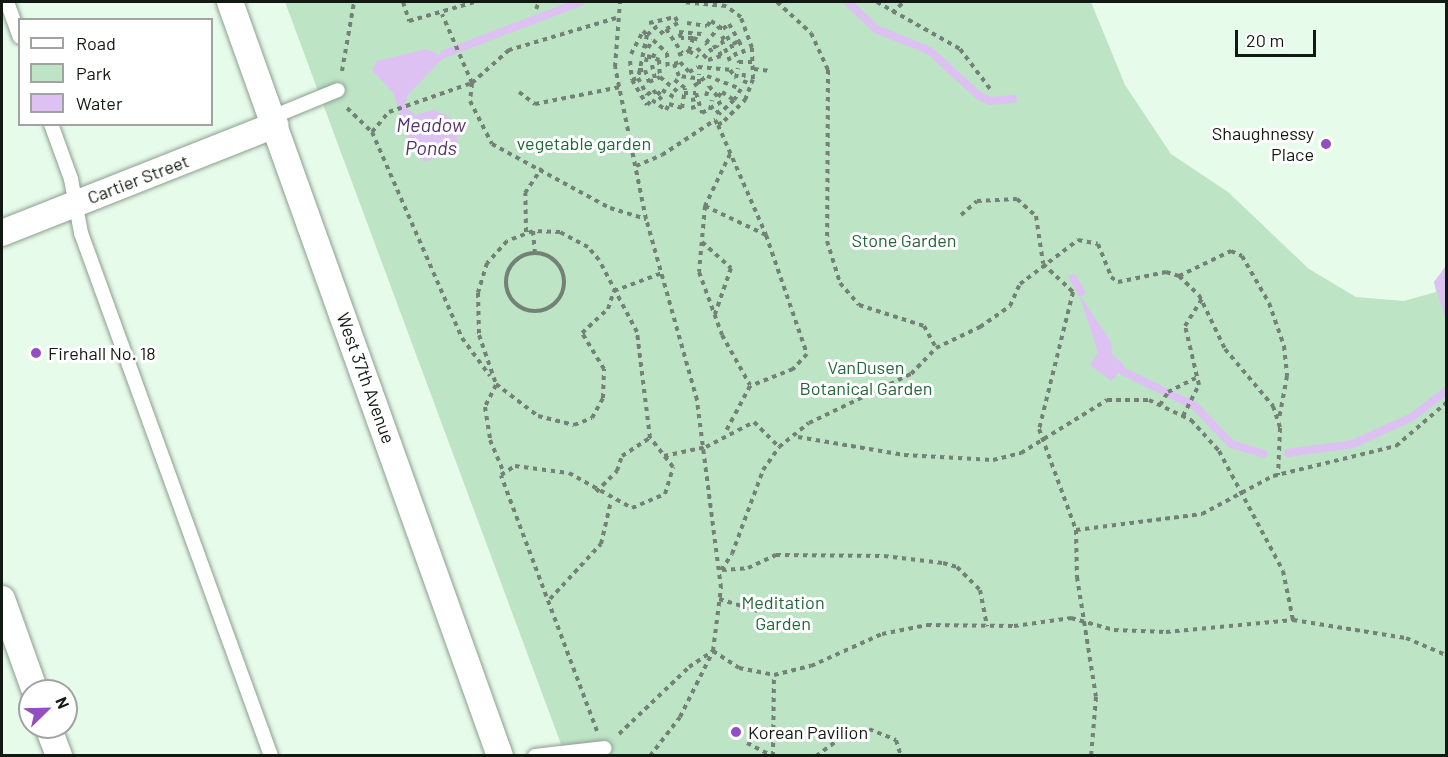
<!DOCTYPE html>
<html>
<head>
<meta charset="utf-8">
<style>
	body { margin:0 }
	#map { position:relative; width:1448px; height:757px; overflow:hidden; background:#e7fbea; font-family:Barlow,sans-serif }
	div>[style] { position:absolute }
	.green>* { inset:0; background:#bee4c6 }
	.water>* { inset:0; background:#dcc1f2 }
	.stream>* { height:8px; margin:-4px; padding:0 4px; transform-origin:4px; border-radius:4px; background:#dcc1f2 }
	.path>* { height:4px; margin-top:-2px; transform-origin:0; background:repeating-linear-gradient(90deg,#748176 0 4.5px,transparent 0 9px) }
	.path>.ring { margin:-2px; padding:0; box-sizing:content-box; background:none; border:4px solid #748176; border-radius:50% }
	.roads { filter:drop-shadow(0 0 2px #8c9e8f) drop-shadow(0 0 2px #8c9e8f) }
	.lane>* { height:14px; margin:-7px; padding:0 7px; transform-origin:7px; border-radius:7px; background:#fff }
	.street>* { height:26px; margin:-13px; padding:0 13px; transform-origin:13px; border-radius:13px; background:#fff }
	.dots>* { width:16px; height:16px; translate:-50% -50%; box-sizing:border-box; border:3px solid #fff; border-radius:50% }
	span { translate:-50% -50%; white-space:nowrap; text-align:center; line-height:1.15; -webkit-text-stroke:6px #fff; paint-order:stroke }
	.poi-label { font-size:18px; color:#121913 }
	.right { translate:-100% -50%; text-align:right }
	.left { translate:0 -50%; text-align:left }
	.park-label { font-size:18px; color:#216739 }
	.street-label { font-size:18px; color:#121913 }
	.water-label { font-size:20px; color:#55336e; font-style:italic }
	.frame { position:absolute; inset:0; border:3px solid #121913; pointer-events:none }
	.legend { position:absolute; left:18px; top:18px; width:195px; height:108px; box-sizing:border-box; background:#fff; border:2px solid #a0a3a1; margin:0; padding:8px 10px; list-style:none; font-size:18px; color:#121913 }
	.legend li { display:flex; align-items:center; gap:12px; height:30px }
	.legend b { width:30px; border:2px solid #a0a3a1 }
	.north { position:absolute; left:18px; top:679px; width:60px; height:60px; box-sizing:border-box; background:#fff; border:2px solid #a0a3a1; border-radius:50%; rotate:67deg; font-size:16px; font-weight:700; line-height:24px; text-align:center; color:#121913 }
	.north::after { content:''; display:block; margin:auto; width:21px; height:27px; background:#934ec2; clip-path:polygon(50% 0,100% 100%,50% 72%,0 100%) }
	.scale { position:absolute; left:1235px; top:30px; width:81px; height:27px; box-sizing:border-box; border:3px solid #121913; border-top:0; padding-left:8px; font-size:18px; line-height:21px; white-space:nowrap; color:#121913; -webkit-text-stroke:4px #fff; paint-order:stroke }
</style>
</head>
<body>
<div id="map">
	<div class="green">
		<div style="clip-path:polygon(285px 2px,1091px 2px,1125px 85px,1171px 154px,1228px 192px,1309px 269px,1356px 297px,1404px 301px,1436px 292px,1434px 282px,1446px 266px,1446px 755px,565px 755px)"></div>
	</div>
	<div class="water">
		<div style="clip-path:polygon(426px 49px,444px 57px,407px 96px,405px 106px,415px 115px,433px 110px,449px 116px,457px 127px,457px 144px,447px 154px,424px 162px,409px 146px,394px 94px,372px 70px,377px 61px)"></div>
		<div style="clip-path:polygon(1446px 266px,1446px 320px,1434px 282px)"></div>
		<div style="clip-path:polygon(1079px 294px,1111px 342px,1112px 354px,1125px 366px,1111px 381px,1090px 365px,1098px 352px)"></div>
	</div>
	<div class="stream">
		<div style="left:848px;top:2px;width:39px;rotate:44deg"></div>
		<div style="left:876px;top:29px;width:58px;rotate:22.2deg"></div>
		<div style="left:930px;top:51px;width:65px;rotate:42.5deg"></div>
		<div style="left:978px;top:95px;width:13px;rotate:27deg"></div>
		<div style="left:990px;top:101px;width:23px;rotate:-5deg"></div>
		<div style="left:444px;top:54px;width:146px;rotate:-20.9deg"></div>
		<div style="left:1073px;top:278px;width:16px;rotate:60deg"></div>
		<div style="left:1124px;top:372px;width:79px;rotate:25.6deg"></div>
		<div style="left:1195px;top:406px;width:52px;rotate:46.5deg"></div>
		<div style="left:1231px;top:444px;width:34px;rotate:17deg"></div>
		<div style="left:1288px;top:453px;width:66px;rotate:-7.9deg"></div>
		<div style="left:1353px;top:444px;width:65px;rotate:-24.6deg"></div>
		<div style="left:1412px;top:417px;width:43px;rotate:-37.4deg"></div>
	</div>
	<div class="path">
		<div style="left:403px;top:2px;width:20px;rotate:72deg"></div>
		<div style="left:409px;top:21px;width:69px;rotate:-16.1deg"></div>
		<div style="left:777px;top:2px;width:46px;rotate:42.4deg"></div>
		<div style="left:811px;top:33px;width:41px;rotate:65.3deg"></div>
		<div style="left:828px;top:70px;width:171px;rotate:90.3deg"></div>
		<div style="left:827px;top:241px;width:44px;rotate:72.8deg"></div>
		<div style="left:840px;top:283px;width:29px;rotate:49deg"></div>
		<div style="left:859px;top:305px;width:68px;rotate:17.9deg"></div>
		<div style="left:924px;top:326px;width:25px;rotate:61deg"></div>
		<div style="left:877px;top:2px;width:95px;rotate:29.5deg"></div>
		<div style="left:960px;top:49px;width:51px;rotate:52.9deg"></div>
		<div style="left:536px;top:9px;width:8px;rotate:-67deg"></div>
		<div style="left:892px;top:13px;width:16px;rotate:-43deg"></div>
		<div style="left:616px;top:18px;width:112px;rotate:163.3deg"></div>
		<div style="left:509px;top:50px;width:50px;rotate:138.3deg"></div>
		<div style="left:472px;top:83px;width:18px;rotate:96deg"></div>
		<div style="left:470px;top:101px;width:48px;rotate:62.9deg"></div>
		<div style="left:492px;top:144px;width:134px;rotate:28.5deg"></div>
		<div style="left:610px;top:208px;width:38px;rotate:17deg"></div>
		<div style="left:649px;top:23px;width:27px;rotate:-13deg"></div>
		<div style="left:675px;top:17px;width:7px;rotate:63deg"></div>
		<div style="left:678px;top:23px;width:13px;rotate:153deg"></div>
		<div style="left:687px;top:23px;width:20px;rotate:9deg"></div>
		<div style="left:707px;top:26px;width:6px;rotate:-51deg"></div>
		<div style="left:711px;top:21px;width:14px;rotate:34deg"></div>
		<div style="left:723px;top:29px;width:8px;rotate:-40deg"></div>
		<div style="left:729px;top:24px;width:20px;rotate:60deg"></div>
		<div style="left:660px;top:34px;width:8px;rotate:-40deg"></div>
		<div style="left:666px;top:29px;width:29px;rotate:56deg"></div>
		<div style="left:647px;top:35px;width:44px;rotate:101.8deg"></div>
		<div style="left:638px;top:78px;width:19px;rotate:62deg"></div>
		<div style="left:647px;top:95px;width:8px;rotate:-40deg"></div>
		<div style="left:653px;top:90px;width:13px;rotate:48deg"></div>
		<div style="left:693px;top:38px;width:12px;rotate:180deg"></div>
		<div style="left:681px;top:38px;width:6px;rotate:-108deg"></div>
		<div style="left:679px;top:32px;width:25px;rotate:5deg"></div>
		<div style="left:733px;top:44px;width:7px;rotate:-27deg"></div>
		<div style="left:739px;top:41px;width:15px;rotate:67deg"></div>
		<div style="left:643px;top:45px;width:6px;rotate:31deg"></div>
		<div style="left:648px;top:48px;width:9px;rotate:-58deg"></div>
		<div style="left:653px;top:40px;width:19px;rotate:43deg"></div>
		<div style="left:667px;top:53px;width:17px;rotate:87deg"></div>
		<div style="left:697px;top:48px;width:16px;rotate:47deg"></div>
		<div style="left:708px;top:60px;width:14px;rotate:-17deg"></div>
		<div style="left:721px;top:56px;width:11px;rotate:-112deg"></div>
		<div style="left:717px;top:46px;width:8px;rotate:157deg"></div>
		<div style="left:689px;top:51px;width:14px;rotate:-73deg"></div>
		<div style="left:693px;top:38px;width:6px;rotate:18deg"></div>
		<div style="left:712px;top:52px;width:11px;rotate:-124deg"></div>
		<div style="left:706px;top:43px;width:21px;rotate:-51deg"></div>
		<div style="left:631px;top:54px;width:26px;rotate:-62deg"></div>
		<div style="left:643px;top:31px;width:6px;rotate:45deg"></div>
		<div style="left:647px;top:35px;width:18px;rotate:-41deg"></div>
		<div style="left:678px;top:55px;width:12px;rotate:-20deg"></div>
		<div style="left:689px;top:51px;width:11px;rotate:34deg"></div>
		<div style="left:653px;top:58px;width:6px;rotate:-72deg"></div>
		<div style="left:630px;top:61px;width:19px;rotate:84deg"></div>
		<div style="left:632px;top:80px;width:6px;rotate:-18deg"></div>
		<div style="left:730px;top:61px;width:24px;rotate:-112deg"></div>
		<div style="left:721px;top:39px;width:7px;rotate:-27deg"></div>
		<div style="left:727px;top:36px;width:29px;rotate:65deg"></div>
		<div style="left:739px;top:62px;width:14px"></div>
		<div style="left:646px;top:62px;width:6px;rotate:-81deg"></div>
		<div style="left:647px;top:56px;width:13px;rotate:18deg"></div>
		<div style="left:659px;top:60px;width:17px;rotate:87deg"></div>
		<div style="left:652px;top:65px;width:14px;rotate:78deg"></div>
		<div style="left:754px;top:69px;width:17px;rotate:7deg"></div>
		<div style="left:638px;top:70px;width:7px"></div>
		<div style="left:645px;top:70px;width:13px;rotate:72deg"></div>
		<div style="left:649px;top:82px;width:12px;rotate:-24deg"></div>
		<div style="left:660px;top:77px;width:23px;rotate:40deg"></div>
		<div style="left:342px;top:71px;width:70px;rotate:-80.1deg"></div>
		<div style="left:744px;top:73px;width:8px;rotate:97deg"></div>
		<div style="left:743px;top:81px;width:9px;rotate:21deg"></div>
		<div style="left:695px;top:78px;width:16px;rotate:-173deg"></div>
		<div style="left:679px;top:76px;width:13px;rotate:-113deg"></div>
		<div style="left:674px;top:64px;width:6px;rotate:-18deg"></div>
		<div style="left:680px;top:62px;width:13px;rotate:48deg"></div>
		<div style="left:689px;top:72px;width:10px;rotate:-29deg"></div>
		<div style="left:698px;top:67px;width:32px;rotate:5deg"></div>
		<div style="left:730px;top:70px;width:10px;rotate:53deg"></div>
		<div style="left:736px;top:78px;width:10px;rotate:-79deg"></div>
		<div style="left:632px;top:80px;width:29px;rotate:59deg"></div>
		<div style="left:647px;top:105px;width:7px;rotate:-45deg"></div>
		<div style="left:652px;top:100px;width:17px;rotate:36deg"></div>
		<div style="left:666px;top:110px;width:7px;rotate:-63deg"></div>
		<div style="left:669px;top:104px;width:14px;rotate:17deg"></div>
		<div style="left:682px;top:108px;width:20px;rotate:-81deg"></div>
		<div style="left:685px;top:88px;width:18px;rotate:-142deg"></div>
		<div style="left:699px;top:84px;width:10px;rotate:-90deg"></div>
		<div style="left:694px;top:86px;width:16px;rotate:-38deg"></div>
		<div style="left:707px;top:76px;width:36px;rotate:21deg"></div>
		<div style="left:741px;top:89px;width:13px;rotate:122deg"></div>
		<div style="left:519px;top:92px;width:20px;rotate:37deg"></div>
		<div style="left:535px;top:104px;width:87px;rotate:-11.3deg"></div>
		<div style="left:684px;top:93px;width:12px"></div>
		<div style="left:696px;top:93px;width:21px;rotate:73deg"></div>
		<div style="left:702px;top:113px;width:24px;rotate:-30deg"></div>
		<div style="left:657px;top:95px;width:7px;rotate:-45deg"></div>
		<div style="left:662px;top:90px;width:17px;rotate:31deg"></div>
		<div style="left:706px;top:96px;width:10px;rotate:-73deg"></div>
		<div style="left:709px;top:86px;width:14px;rotate:51deg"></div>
		<div style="left:718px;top:97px;width:6px;rotate:-51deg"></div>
		<div style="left:722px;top:92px;width:14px;rotate:34deg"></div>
		<div style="left:734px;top:100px;width:21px;rotate:137deg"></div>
		<div style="left:719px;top:114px;width:7px;rotate:-124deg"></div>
		<div style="left:691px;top:100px;width:6px;rotate:-9deg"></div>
		<div style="left:347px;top:108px;width:35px;rotate:44deg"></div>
		<div style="left:372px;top:132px;width:225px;rotate:66.4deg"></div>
		<div style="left:462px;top:338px;width:47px;rotate:53.6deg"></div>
		<div style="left:691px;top:108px;width:8px;rotate:-14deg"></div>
		<div style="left:710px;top:110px;width:10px;rotate:-79deg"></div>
		<div style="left:718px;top:125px;width:120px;rotate:66.4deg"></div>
		<div style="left:766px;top:235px;width:126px;rotate:71deg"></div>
		<div style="left:807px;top:354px;width:21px;rotate:133deg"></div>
		<div style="left:793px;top:369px;width:46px;rotate:158.4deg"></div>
		<div style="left:750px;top:386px;width:53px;rotate:118deg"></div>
		<div style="left:372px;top:132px;width:26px;rotate:-50deg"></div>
		<div style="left:389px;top:112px;width:88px;rotate:-19.3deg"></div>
		<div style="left:472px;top:83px;width:75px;rotate:-113.5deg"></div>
		<div style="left:730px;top:154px;width:58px;rotate:115.7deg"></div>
		<div style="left:705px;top:206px;width:68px;rotate:25.4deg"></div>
		<div style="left:636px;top:166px;width:28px;rotate:-23deg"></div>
		<div style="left:662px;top:155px;width:64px;rotate:-33.4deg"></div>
		<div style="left:715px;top:120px;width:6px;rotate:59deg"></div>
		<div style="left:718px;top:125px;width:7px;rotate:-34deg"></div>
		<div style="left:724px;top:121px;width:30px;rotate:-45deg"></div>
		<div style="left:745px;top:100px;width:22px;rotate:-69deg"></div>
		<div style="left:753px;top:79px;width:31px;rotate:-92deg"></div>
		<div style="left:752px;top:48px;width:33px;rotate:-110deg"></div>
		<div style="left:741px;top:17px;width:19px;rotate:-144deg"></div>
		<div style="left:726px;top:6px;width:44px;rotate:-174.8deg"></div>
		<div style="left:705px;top:206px;width:66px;rotate:95.2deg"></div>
		<div style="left:699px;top:272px;width:67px;rotate:69.9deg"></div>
		<div style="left:722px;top:335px;width:57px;rotate:60.8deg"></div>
		<div style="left:961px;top:215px;width:21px;rotate:-41deg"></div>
		<div style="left:977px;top:201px;width:40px;rotate:-2.9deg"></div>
		<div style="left:1017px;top:199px;width:25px;rotate:42deg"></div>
		<div style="left:1036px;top:216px;width:48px;rotate:81.5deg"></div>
		<div style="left:533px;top:231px;width:21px;rotate:85deg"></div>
		<div style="left:526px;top:232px;width:39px;rotate:-91deg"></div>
		<div style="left:525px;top:193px;width:30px;rotate:-56deg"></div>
		<div style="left:702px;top:242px;width:39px;rotate:42deg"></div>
		<div style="left:731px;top:268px;width:49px;rotate:109.2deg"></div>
		<div class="ring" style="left:506px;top:253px;width:54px;height:54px"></div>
		<div style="left:1043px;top:264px;width:41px;rotate:43deg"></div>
		<div style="left:1073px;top:292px;width:141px;rotate:103.9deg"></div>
		<div style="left:1039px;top:429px;width:108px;rotate:69.9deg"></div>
		<div style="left:1076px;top:530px;width:47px;rotate:88.8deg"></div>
		<div style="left:1077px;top:577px;width:121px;rotate:81deg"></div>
		<div style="left:1096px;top:697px;width:59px;rotate:94.8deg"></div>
		<div style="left:1179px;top:276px;width:58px;rotate:-25.7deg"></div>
		<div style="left:1231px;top:251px;width:12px;rotate:24deg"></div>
		<div style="left:1242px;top:256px;width:54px;rotate:60.1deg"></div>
		<div style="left:1269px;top:303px;width:46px;rotate:70.8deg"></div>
		<div style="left:1284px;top:346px;width:30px;rotate:84deg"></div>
		<div style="left:1287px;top:376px;width:44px;rotate:100.5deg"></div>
		<div style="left:614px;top:291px;width:51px;rotate:-20.6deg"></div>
		<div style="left:496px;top:385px;width:25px;rotate:117deg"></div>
		<div style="left:485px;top:407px;width:33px;rotate:81deg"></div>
		<div style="left:490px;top:440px;width:34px;rotate:67deg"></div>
		<div style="left:1160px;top:405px;width:15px;rotate:-58deg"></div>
		<div style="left:1168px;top:392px;width:31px;rotate:-27deg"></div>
		<div style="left:1183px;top:416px;width:35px;rotate:-63deg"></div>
		<div style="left:1199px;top:385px;width:61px;rotate:-103.3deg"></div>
		<div style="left:1185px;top:326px;width:32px;rotate:-58deg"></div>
		<div style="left:798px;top:437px;width:108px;rotate:9.6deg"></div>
		<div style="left:904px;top:455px;width:89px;rotate:3.2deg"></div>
		<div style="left:993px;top:460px;width:29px;rotate:-14deg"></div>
		<div style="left:1021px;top:453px;width:101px;rotate:-31.6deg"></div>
		<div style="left:1107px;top:400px;width:42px"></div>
		<div style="left:1149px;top:400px;width:47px;rotate:25.5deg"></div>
		<div style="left:1191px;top:420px;width:42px;rotate:47.9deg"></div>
		<div style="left:1219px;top:451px;width:136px;rotate:61.9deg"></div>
		<div style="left:1283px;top:571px;width:50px;rotate:78.5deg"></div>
		<div style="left:664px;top:456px;width:43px;rotate:-12.1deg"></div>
		<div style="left:706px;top:447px;width:54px;rotate:-27.5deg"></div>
		<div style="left:754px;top:422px;width:35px;rotate:45deg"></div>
		<div style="left:596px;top:492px;width:30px;rotate:-45deg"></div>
		<div style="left:617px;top:471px;width:16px;rotate:-72deg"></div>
		<div style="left:622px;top:456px;width:33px;rotate:-33deg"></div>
		<div style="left:1076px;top:530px;width:127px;rotate:-7.2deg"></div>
		<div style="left:1202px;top:514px;width:81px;rotate:-28.2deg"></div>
		<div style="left:1273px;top:476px;width:127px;rotate:-13.7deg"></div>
		<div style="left:1396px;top:446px;width:66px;rotate:-40.7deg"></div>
		<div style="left:721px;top:570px;width:19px;rotate:-55deg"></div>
		<div style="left:732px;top:554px;width:90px;rotate:-69.7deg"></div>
		<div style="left:763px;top:470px;width:28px;rotate:-55deg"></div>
		<div style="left:779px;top:447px;width:38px;rotate:-39deg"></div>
		<div style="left:809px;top:423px;width:113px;rotate:-25.7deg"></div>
		<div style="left:911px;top:374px;width:36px;rotate:-46deg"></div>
		<div style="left:936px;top:348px;width:49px;rotate:-25.5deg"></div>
		<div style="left:980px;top:327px;width:37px;rotate:-35deg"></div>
		<div style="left:1010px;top:306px;width:24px;rotate:-66deg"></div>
		<div style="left:1020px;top:284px;width:73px;rotate:-37.2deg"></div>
		<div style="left:1078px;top:240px;width:20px;rotate:11deg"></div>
		<div style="left:1098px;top:244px;width:35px;rotate:68deg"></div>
		<div style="left:1111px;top:277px;width:9px;rotate:36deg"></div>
		<div style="left:1118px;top:282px;width:49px;rotate:-11.8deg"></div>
		<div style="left:1166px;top:272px;width:14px;rotate:17deg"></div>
		<div style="left:1179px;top:276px;width:28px;rotate:44deg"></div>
		<div style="left:1199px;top:295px;width:60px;rotate:64.3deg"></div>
		<div style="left:1225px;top:349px;width:75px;rotate:49.9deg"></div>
		<div style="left:1273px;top:406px;width:23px;rotate:72deg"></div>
		<div style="left:1280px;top:428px;width:47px;rotate:92.4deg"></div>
		<div style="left:722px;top:570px;width:26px;rotate:-4deg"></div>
		<div style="left:748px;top:568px;width:31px;rotate:-25deg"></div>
		<div style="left:776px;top:555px;width:108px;rotate:0.5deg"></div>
		<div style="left:884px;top:556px;width:59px;rotate:6.8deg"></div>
		<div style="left:943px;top:563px;width:15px;rotate:16deg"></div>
		<div style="left:957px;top:567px;width:33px;rotate:45deg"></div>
		<div style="left:980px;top:590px;width:37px;rotate:79deg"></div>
		<div style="left:550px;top:599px;width:75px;rotate:-47.2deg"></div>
		<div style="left:601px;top:544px;width:44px;rotate:-76.9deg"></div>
		<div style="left:719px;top:599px;width:41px;rotate:17.1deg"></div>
		<div style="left:597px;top:731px;width:273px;rotate:-110.6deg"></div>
		<div style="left:501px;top:475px;width:17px;rotate:-33deg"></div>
		<div style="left:515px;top:466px;width:54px;rotate:7.4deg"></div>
		<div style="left:569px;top:473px;width:72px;rotate:29.1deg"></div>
		<div style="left:632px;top:508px;width:36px;rotate:-23deg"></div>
		<div style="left:665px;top:494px;width:28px;rotate:-73deg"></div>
		<div style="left:673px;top:467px;width:37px;rotate:-128deg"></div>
		<div style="left:650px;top:438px;width:107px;rotate:-97deg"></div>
		<div style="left:637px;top:332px;width:81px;rotate:-117.8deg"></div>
		<div style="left:599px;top:260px;width:17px;rotate:-130deg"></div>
		<div style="left:588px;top:247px;width:32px;rotate:-152deg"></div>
		<div style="left:560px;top:232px;width:27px;rotate:-178deg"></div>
		<div style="left:533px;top:231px;width:28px;rotate:159deg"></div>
		<div style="left:507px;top:241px;width:30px;rotate:132deg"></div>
		<div style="left:487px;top:263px;width:31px;rotate:107deg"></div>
		<div style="left:478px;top:293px;width:42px;rotate:88.6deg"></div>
		<div style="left:479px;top:335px;width:52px;rotate:70.9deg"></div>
		<div style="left:496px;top:384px;width:53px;rotate:37.3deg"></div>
		<div style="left:538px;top:416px;width:37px;rotate:14deg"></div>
		<div style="left:574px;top:425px;width:19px;rotate:-21deg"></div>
		<div style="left:592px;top:418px;width:23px;rotate:-61deg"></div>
		<div style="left:603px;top:398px;width:29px;rotate:-88deg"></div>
		<div style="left:604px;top:369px;width:42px;rotate:-121.4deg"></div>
		<div style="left:582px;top:333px;width:35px;rotate:-43deg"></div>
		<div style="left:608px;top:309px;width:19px;rotate:-72deg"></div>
		<div style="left:619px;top:734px;width:97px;rotate:-43.7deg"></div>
		<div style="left:689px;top:667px;width:29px;rotate:-34deg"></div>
		<div style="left:713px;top:651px;width:64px;rotate:-82.8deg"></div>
		<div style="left:721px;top:588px;width:190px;rotate:-97.3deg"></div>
		<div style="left:697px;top:400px;width:188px;rotate:-105.7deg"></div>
		<div style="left:646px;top:219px;width:155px;rotate:-101.5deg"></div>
		<div style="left:615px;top:67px;width:65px;rotate:-85.6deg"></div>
		<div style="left:747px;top:743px;width:27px;rotate:27deg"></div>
		<div style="left:650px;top:756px;width:49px;rotate:-52.4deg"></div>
		<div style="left:680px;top:717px;width:74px;rotate:-63.4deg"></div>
		<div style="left:713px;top:651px;width:31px;rotate:33deg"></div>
		<div style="left:739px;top:668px;width:36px;rotate:11deg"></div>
		<div style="left:774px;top:675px;width:38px;rotate:-14deg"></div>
		<div style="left:811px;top:666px;width:78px;rotate:-24.3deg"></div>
		<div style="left:882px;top:634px;width:46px;rotate:-11.3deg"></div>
		<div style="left:927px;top:625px;width:87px;rotate:0.7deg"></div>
		<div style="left:1014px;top:626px;width:58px;rotate:-8deg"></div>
		<div style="left:1071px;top:618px;width:45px;rotate:15.6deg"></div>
		<div style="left:1114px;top:630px;width:52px;rotate:2.2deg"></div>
		<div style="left:1166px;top:632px;width:128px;rotate:-5.4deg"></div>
		<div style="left:1293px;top:620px;width:114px;rotate:9.1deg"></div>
		<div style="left:1406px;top:638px;width:43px;rotate:23deg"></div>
		<div style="left:773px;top:756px;width:81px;rotate:-89.3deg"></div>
		<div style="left:816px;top:756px;width:36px;rotate:-36deg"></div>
		<div style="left:845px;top:735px;width:25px;rotate:-14deg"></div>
		<div style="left:869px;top:729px;width:29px;rotate:22deg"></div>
		<div style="left:896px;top:740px;width:17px;rotate:73deg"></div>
	</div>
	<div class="roads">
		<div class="lane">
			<div style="left:7px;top:2px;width:37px;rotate:70deg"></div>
			<div style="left:272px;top:117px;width:71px;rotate:-22.2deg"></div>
			<div style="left:51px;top:124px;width:59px;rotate:70deg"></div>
			<div style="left:71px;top:179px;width:55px;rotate:79.5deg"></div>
			<div style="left:81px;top:233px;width:556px;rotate:70.03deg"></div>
			<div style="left:535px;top:756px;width:70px;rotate:-6.5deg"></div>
		</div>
		<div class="street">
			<div style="left:230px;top:2px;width:801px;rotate:70.3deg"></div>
			<div style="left:2px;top:233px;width:294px;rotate:-21.6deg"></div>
			<div style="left:2px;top:599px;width:98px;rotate:70.3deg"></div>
			<div style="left:48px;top:727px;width:31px;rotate:69deg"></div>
		</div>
	</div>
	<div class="dots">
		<div style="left:1326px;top:144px;background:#934ec2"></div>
		<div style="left:36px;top:353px;background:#934ec2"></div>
		<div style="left:736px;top:732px;background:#934ec2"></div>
	</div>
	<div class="poi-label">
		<span class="right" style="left:1314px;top:144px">Shaughnessy<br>Place</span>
		<span class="left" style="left:48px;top:353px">Firehall No. 18</span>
		<span class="left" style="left:748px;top:732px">Korean Pavilion</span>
	</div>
	<div class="park-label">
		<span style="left:584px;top:143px">vegetable garden</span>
		<span style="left:904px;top:240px">Stone Garden</span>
		<span style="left:866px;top:378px">VanDusen<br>Botanical Garden</span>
		<span style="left:783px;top:613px">Meditation<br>Garden</span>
	</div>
	<div class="street-label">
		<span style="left:138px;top:179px;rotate:-21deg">Cartier Street</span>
		<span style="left:366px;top:378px;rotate:70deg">West 37th Avenue</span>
	</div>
	<div class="water-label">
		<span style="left:431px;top:136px">Meadow<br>Ponds</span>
	</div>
	<div class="frame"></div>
	<ul class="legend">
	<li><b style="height:8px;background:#fff"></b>Road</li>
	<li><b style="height:16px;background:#bee4c6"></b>Park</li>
	<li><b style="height:16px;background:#dcc1f2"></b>Water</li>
	</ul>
	<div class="north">N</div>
	<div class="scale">20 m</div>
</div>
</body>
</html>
